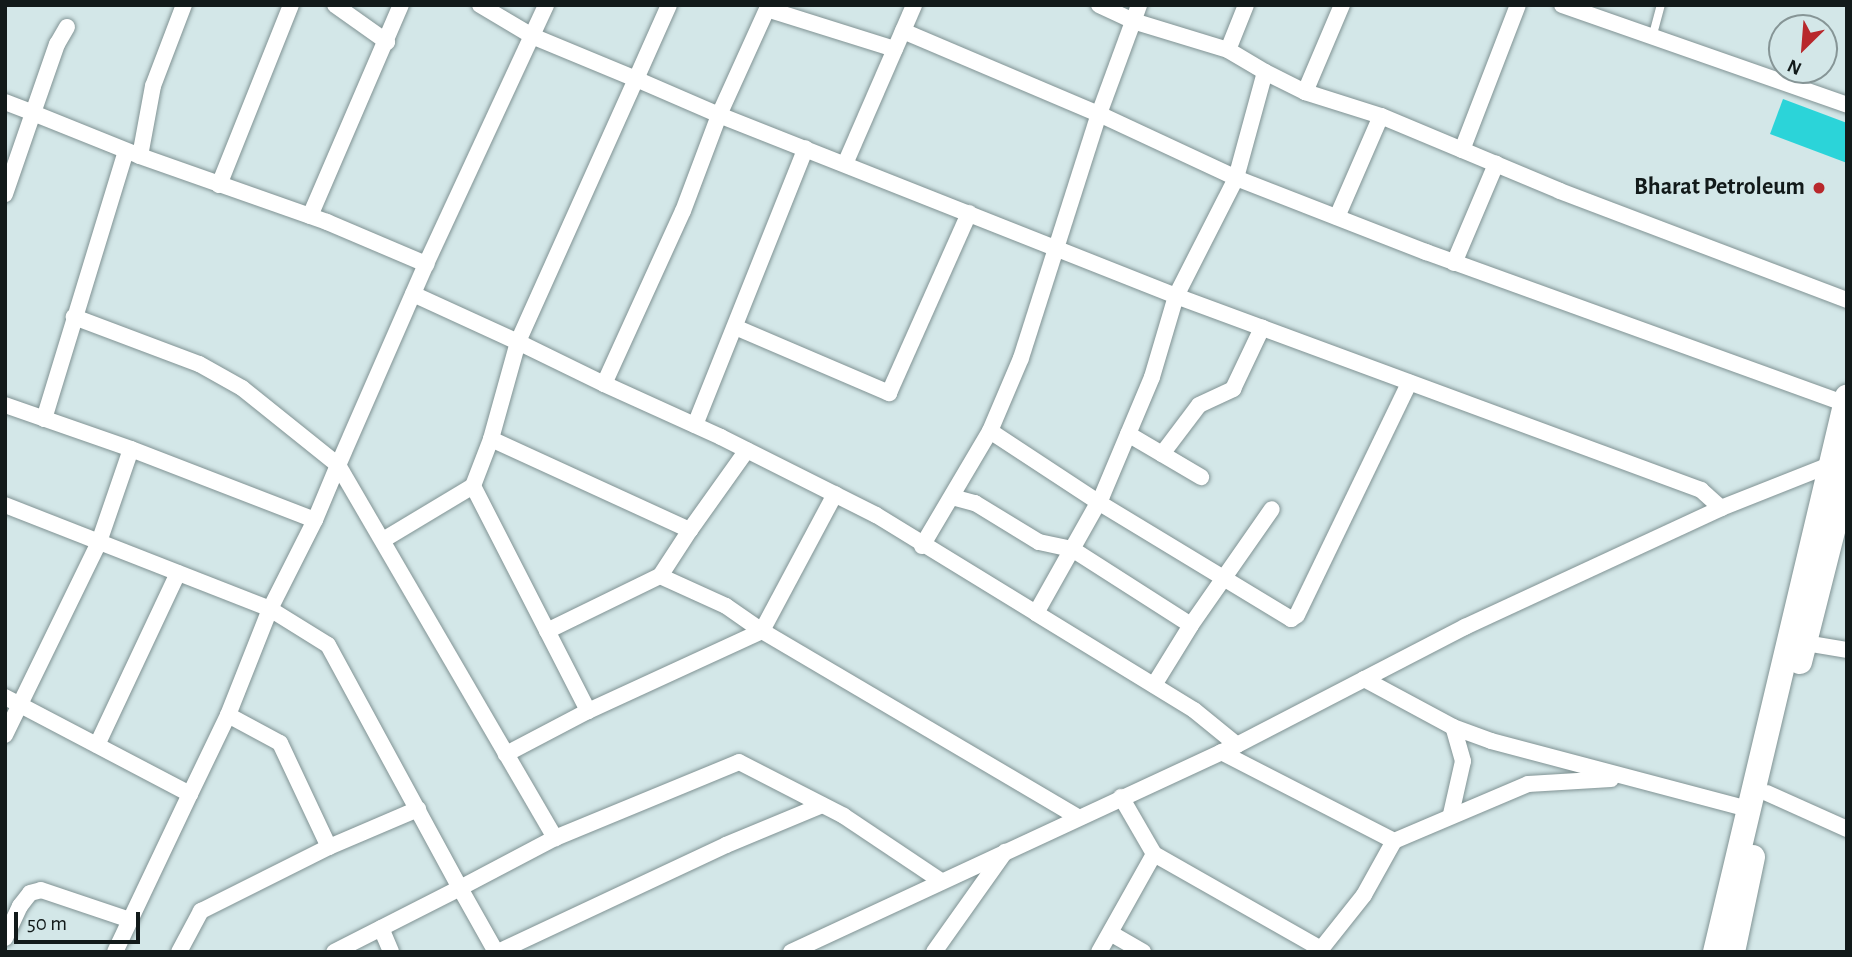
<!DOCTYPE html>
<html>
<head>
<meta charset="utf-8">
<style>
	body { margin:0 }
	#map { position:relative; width:1852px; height:957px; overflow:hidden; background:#d3e7e8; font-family:"Alegreya Sans",sans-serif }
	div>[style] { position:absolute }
	.building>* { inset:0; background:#2bd4d9 }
	.roads { filter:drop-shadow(0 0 2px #819394) drop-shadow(0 0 2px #819394) }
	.service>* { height:8px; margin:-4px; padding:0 4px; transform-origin:4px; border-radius:4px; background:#fff }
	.minor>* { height:16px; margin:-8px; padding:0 8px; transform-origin:8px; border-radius:8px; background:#fff }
	.primary>* { height:24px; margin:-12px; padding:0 12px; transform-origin:12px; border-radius:12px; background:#fff }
	.dots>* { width:19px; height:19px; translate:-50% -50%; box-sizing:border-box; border:4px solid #d3e7e8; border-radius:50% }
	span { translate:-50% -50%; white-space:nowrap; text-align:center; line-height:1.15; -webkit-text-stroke:6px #d3e7e8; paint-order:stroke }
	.poi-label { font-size:24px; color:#121a1a; font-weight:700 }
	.right { translate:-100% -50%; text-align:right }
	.frame { position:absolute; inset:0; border:7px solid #121a1a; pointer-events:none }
	.north { position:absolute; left:1768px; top:14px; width:70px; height:70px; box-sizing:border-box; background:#d3e7e8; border:2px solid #869596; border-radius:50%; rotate:205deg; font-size:19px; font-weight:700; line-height:28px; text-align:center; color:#121a1a }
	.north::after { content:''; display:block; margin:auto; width:24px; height:32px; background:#b8282c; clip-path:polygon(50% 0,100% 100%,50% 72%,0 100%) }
	.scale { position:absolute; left:14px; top:912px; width:126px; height:32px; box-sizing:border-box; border:4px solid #121a1a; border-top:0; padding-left:9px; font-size:21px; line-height:24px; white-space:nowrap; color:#121a1a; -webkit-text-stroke:5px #d3e7e8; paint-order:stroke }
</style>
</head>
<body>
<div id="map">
	<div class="building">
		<div style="clip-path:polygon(1783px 99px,1847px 123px,1847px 163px,1770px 134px)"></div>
	</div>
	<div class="roads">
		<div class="service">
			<div style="left:1652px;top:38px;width:34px;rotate:-75deg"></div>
		</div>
		<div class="minor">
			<div style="left:335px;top:5px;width:64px;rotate:35.4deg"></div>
			<div style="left:480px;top:5px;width:61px;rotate:30.8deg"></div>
			<div style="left:532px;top:36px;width:113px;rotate:22.5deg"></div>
			<div style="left:636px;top:79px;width:288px;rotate:114.2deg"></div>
			<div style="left:518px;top:342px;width:96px;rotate:26deg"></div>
			<div style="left:669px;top:5px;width:81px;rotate:114deg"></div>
			<div style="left:636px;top:79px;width:90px;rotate:23.4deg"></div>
			<div style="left:719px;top:115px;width:116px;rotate:-65.6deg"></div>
			<div style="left:767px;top:9px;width:134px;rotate:17.4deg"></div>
			<div style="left:1099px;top:5px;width:38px;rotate:25deg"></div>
			<div style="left:1133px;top:21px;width:99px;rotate:17deg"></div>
			<div style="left:1246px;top:5px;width:48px;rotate:111.8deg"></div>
			<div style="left:1228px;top:50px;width:43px;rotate:30.7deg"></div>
			<div style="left:1562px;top:5px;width:302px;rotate:19.3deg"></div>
			<div style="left:67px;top:27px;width:20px;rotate:120deg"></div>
			<div style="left:57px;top:44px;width:73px;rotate:109.2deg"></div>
			<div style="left:33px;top:113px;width:115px;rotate:21.9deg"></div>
			<div style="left:140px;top:156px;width:198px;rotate:19.4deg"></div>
			<div style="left:327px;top:222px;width:108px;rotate:23deg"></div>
			<div style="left:426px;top:264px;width:285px;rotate:-65.1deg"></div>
			<div style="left:903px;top:31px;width:213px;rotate:23deg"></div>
			<div style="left:1099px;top:114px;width:151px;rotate:25deg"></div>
			<div style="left:1236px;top:178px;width:110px;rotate:-74.7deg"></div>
			<div style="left:1265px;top:72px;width:45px;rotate:26.6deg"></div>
			<div style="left:1305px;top:92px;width:80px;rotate:17.5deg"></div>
			<div style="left:1381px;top:116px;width:194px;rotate:22.7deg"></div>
			<div style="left:1560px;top:191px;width:307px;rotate:20.8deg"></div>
			<div style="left:1305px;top:92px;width:95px;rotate:-67deg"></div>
			<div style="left:5px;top:102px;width:30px;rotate:21deg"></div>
			<div style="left:33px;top:113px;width:86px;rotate:109.1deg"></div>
			<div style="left:1462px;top:150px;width:155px;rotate:-68.9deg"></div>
			<div style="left:140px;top:156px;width:71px;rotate:-79.5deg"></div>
			<div style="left:153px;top:86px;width:87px;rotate:-69.1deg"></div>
			<div style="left:845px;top:164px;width:173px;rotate:-66.5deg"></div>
			<div style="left:219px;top:185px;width:194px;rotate:-68.2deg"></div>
			<div style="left:310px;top:216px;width:230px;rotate:-66.7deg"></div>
			<div style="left:1337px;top:217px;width:110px;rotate:-66.5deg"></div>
			<div style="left:1454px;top:263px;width:108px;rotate:-67deg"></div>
			<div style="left:426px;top:264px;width:219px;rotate:113.6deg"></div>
			<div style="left:338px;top:465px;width:432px;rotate:59.8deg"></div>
			<div style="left:555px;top:838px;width:199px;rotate:-22.4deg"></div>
			<div style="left:739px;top:762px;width:118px;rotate:27.2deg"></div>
			<div style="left:844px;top:816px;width:117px;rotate:33.8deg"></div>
			<div style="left:413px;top:294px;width:115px;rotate:24.6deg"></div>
			<div style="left:518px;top:342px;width:101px;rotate:105.6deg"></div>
			<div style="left:491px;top:439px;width:50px;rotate:111deg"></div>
			<div style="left:473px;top:486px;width:253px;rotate:62.9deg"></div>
			<div style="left:588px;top:711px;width:93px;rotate:152.3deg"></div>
			<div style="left:735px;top:327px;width:168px;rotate:23.2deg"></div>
			<div style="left:889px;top:393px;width:197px;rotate:-66deg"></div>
			<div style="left:5px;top:405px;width:133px;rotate:19.2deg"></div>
			<div style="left:44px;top:419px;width:280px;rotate:-73deg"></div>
			<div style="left:695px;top:425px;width:298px;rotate:-68.2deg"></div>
			<div style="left:990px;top:431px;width:79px;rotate:-67deg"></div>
			<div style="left:1021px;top:358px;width:256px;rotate:-72.3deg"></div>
			<div style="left:1099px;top:114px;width:116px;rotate:-69.8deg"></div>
			<div style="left:1128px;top:434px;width:85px;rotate:30.5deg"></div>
			<div style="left:491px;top:439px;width:219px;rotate:24.6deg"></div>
			<div style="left:690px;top:530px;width:55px;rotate:123.1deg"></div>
			<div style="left:660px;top:576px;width:72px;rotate:24.4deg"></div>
			<div style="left:726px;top:606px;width:44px;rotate:34.8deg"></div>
			<div style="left:762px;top:631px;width:192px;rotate:155.3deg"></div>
			<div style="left:1162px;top:454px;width:61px;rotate:-52.9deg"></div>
			<div style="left:1199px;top:405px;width:38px;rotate:-25deg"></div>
			<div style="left:1233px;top:389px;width:68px;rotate:-64.6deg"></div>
			<div style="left:835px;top:494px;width:155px;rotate:118.1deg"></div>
			<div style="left:762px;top:631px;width:367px;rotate:30.5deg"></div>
			<div style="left:952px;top:497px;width:24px;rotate:15deg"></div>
			<div style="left:975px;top:503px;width:75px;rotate:31.4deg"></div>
			<div style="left:1039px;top:542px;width:34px;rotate:12deg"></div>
			<div style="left:1072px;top:549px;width:141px;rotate:32.6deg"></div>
			<div style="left:5px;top:505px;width:285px;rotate:21.4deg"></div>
			<div style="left:270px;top:609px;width:114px;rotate:111.6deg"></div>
			<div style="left:228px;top:715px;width:59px;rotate:28.3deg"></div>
			<div style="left:280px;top:743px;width:115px;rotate:64.8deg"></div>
			<div style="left:329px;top:847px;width:97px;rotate:-23.1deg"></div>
			<div style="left:315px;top:520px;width:100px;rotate:116.8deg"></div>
			<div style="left:270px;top:609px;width:68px;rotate:31.8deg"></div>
			<div style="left:328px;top:645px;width:277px;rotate:61.5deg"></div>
			<div style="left:460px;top:888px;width:141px;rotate:153.1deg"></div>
			<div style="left:690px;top:530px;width:98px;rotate:-54.5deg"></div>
			<div style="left:383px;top:540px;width:105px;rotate:-31deg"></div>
			<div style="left:922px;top:546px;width:134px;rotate:-59.4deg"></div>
			<div style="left:990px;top:431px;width:129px;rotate:33.3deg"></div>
			<div style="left:1098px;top:502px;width:226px;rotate:31.2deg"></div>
			<div style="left:1291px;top:619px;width:7px;rotate:-34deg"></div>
			<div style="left:1297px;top:615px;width:258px;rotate:-64.2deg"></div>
			<div style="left:1036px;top:613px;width:188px;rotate:-148.5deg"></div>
			<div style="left:876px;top:515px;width:174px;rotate:-153.3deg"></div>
			<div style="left:721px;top:437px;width:128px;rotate:-155.6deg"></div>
			<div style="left:604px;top:384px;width:190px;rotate:-65.5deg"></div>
			<div style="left:683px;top:211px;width:103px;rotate:-69.4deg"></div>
			<div style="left:719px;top:115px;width:492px;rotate:21.6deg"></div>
			<div style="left:1176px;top:296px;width:132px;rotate:-63deg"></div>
			<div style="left:1236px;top:178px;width:204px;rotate:21.3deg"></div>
			<div style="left:1426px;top:252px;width:446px;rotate:19.9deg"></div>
			<div style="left:547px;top:631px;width:126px;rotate:-26deg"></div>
			<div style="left:1805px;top:643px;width:43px;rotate:9.5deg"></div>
			<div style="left:1364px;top:679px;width:101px;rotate:28.3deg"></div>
			<div style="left:1453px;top:727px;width:40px;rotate:20.2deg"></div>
			<div style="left:1491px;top:741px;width:266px;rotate:14.8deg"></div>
			<div style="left:1154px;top:685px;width:70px;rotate:-58.3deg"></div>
			<div style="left:1191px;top:625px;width:141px;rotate:-55.1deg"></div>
			<div style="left:5px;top:697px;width:209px;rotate:27.7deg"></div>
			<div style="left:190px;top:794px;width:88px;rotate:-64.3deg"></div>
			<div style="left:5px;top:735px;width:215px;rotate:-64deg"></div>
			<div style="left:99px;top:542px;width:98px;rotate:-71deg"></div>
			<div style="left:131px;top:449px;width:197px;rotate:21.1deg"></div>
			<div style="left:315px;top:520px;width:60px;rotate:-67.3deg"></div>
			<div style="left:338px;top:465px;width:123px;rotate:-141.3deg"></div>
			<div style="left:242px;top:388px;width:49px;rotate:-150.8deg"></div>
			<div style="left:199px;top:364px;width:134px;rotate:-159.4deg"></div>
			<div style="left:97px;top:745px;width:190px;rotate:-64.8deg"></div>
			<div style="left:1237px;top:745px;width:55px;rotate:-140.9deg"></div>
			<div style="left:1194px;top:710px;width:185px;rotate:-148.5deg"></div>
			<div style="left:1036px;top:613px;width:134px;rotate:-60.6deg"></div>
			<div style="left:1102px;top:496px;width:129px;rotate:-67.2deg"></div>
			<div style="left:1152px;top:377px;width:84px;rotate:-73.5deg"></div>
			<div style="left:1176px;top:296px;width:560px;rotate:20.28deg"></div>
			<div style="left:1701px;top:490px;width:27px;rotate:42deg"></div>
			<div style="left:1221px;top:752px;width:195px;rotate:27.2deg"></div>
			<div style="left:1394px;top:841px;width:62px;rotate:119.1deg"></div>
			<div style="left:1364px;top:895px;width:69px;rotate:128.5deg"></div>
			<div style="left:1767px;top:793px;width:88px;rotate:24.2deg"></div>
			<div style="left:1121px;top:797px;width:66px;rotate:59.9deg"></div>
			<div style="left:1154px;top:854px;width:192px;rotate:29.6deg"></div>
			<div style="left:1321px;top:949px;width:3px;rotate:108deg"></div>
			<div style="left:1451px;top:814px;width:54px;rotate:-77.2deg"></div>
			<div style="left:1463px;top:761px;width:35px;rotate:-106deg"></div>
			<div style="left:1394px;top:841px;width:146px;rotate:-23deg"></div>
			<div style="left:1528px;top:784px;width:83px;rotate:-3.4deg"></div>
			<div style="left:381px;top:928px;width:26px;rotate:67deg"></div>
			<div style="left:1112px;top:934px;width:36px;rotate:30deg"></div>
			<div style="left:5px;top:938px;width:35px;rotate:-65deg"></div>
			<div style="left:20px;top:906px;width:16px;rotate:-52deg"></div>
			<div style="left:30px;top:893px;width:11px;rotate:-15deg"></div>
			<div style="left:41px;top:890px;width:94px;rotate:18.6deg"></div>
			<div style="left:115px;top:952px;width:175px;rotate:-64.6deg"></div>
			<div style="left:179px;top:952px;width:47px;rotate:-61.8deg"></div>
			<div style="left:201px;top:911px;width:143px;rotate:-26.6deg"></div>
			<div style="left:496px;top:952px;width:73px;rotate:-119.4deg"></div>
			<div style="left:460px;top:888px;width:107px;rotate:-27.8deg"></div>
			<div style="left:498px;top:952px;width:252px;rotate:-25.1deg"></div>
			<div style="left:726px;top:845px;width:104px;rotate:-22.6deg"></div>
			<div style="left:791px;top:952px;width:492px;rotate:-24.9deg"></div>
			<div style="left:1237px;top:745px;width:257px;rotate:-27.4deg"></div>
			<div style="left:1465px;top:627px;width:282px;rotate:-24.9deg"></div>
			<div style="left:1721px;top:508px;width:136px;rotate:-21.6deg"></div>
			<div style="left:934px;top:952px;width:123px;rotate:-54.6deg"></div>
			<div style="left:1099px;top:952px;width:112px;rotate:-60.7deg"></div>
		</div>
		<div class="primary">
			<div style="left:1800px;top:662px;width:192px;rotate:-75.8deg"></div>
			<div style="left:1715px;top:952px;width:571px;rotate:-76.64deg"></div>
			<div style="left:1733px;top:952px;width:97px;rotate:-78.1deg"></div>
		</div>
	</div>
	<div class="dots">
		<div style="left:1819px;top:188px;background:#b8282c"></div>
	</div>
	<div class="poi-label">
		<span class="right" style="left:1805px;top:188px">Bharat Petroleum</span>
	</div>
	<div class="frame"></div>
	<div class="north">N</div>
	<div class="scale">50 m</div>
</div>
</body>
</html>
